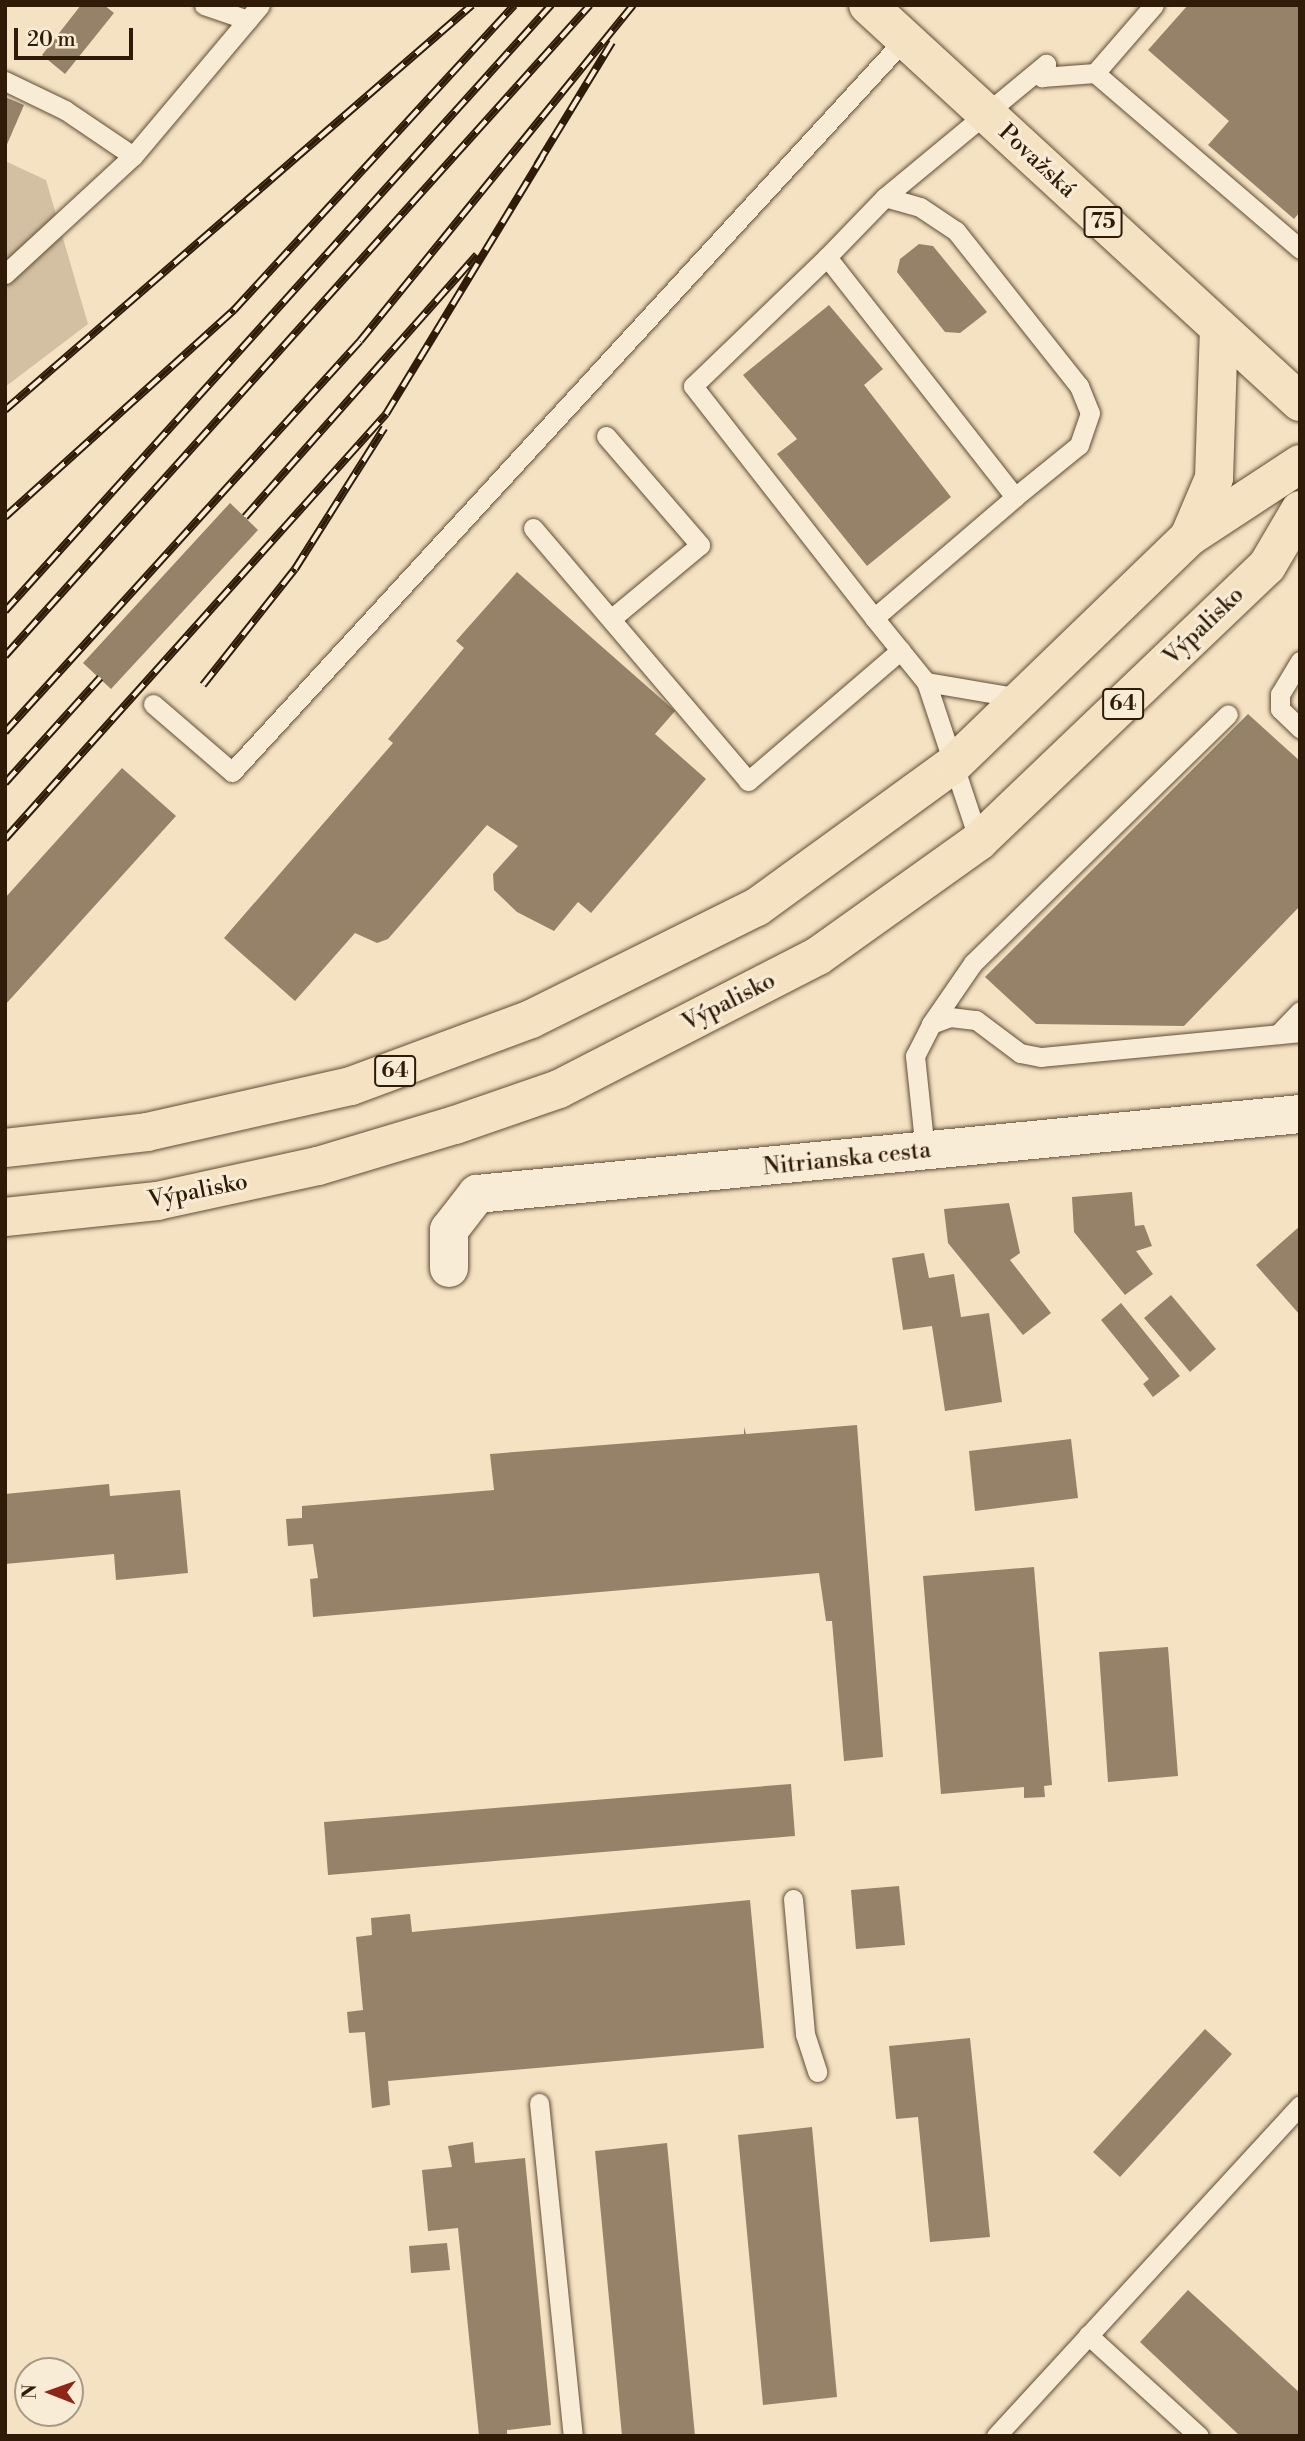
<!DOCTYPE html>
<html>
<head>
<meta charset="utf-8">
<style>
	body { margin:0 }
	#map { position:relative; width:1305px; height:2441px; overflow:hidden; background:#f5e2c2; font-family:"Libre Bodoni",serif }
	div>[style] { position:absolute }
	.green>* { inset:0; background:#d3c0a2 }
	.building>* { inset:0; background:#968268 }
	.roads { filter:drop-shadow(0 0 2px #604d36) drop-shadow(0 0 2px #604d36) }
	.lane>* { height:19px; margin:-9.5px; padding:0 9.5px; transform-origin:9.5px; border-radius:9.5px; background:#f8ecd7 }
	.street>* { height:38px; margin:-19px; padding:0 19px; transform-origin:19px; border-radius:19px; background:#f8ecd7 }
	.primary>* { height:38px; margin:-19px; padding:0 19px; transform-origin:19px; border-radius:19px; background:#f5e2c2 }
	.rail>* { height:8px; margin-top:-4px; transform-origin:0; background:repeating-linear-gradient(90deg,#f8ecd7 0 16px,#2f1b07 0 32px); box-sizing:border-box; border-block:2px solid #2f1b07 }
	span { translate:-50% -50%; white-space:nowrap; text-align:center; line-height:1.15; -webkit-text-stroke:6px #f8ecd7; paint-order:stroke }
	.shield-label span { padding:2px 5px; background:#f8ecd7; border:2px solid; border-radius:5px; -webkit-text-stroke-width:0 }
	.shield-label { font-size:21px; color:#2f1b07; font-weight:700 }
	.street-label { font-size:23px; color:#2f1b07 }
	.frame { position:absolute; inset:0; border:7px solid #2f1b07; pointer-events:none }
	.north { position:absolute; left:14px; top:2357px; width:70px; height:70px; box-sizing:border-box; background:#f8ecd7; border:2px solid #a89884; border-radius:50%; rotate:271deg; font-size:19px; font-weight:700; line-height:28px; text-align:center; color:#2f1b07 }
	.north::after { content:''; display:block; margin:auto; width:24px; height:32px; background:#8f2418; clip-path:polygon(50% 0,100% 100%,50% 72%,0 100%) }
	.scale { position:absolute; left:14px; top:28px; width:119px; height:32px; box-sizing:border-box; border:4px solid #2f1b07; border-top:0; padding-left:9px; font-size:21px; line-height:24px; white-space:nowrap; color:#2f1b07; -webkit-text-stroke:5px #f8ecd7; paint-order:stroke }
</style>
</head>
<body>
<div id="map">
	<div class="green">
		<div style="clip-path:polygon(5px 161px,46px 180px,88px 324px,5px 387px)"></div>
	</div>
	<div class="building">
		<div style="clip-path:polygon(81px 5px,104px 5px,114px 13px,65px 74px,42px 55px)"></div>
		<div style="clip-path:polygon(1188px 5px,1300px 5px,1300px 212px,1294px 219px,1208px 145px,1229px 121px,1148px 50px)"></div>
		<div style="clip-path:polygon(5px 97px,24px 105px,5px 149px)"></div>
		<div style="clip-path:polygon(919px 244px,933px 246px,987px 312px,960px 333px,945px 332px,897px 272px,900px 259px)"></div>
		<div style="clip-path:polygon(829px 305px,883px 369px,864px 385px,951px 497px,867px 566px,777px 454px,797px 439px,743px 375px)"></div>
		<div style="clip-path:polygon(230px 503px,258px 530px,111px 689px,83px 663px)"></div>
		<div style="clip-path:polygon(517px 572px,675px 711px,655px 734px,706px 779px,591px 913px,578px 902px,554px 931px,517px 912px,494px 890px,493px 874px,518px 846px,487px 825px,388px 939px,377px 943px,355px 933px,295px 1001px,224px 938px,393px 743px,388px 739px,464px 648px,456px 641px)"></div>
		<div style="clip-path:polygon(1248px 714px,1300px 761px,1300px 906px,1184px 1026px,1036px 1024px,985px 977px)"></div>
		<div style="clip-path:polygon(122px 768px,176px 816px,5px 1005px,5px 898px)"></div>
		<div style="clip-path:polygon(1132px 1192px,1135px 1226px,1144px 1225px,1152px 1246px,1136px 1251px,1153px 1274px,1125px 1295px,1074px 1232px,1072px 1197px)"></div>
		<div style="clip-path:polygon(1009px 1203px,1020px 1253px,1010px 1260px,1051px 1313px,1023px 1335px,948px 1243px,944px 1209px)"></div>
		<div style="clip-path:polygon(1300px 1226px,1300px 1315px,1256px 1265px)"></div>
		<div style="clip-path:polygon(924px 1253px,929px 1278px,954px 1274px,961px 1317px,989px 1313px,1002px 1402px,945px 1411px,932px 1326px,903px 1330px,892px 1258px)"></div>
		<div style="clip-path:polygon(1171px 1295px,1216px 1349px,1190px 1372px,1144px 1318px)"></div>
		<div style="clip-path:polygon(1121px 1303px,1180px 1376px,1153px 1397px,1143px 1384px,1149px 1379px,1101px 1320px)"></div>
		<div style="clip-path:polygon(857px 1425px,883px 1757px,844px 1761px,832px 1621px,826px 1621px,819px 1573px,313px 1617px,310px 1579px,318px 1578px,313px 1544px,288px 1546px,286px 1519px,302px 1518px,302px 1506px,494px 1490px,490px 1454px,744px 1434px,744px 1427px,746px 1434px)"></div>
		<div style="clip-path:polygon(1071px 1439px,1078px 1498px,975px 1511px,969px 1451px)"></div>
		<div style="clip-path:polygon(109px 1484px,110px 1496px,180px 1490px,188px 1573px,116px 1580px,114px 1554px,5px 1564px,5px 1494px)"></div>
		<div style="clip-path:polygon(1034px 1567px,1052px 1785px,1044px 1786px,1045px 1797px,1024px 1798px,1024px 1787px,941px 1794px,923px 1576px)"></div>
		<div style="clip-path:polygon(1168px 1647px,1178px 1776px,1108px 1782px,1099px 1652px)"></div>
		<div style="clip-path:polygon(791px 1784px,795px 1836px,328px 1875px,324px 1822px)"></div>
		<div style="clip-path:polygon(899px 1886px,905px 1945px,856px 1949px,851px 1890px)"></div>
		<div style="clip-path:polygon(750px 1900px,764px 2048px,388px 2081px,390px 2105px,372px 2108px,365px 2032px,349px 2033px,347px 2012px,363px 2010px,356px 1937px,372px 1935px,371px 1918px,410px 1914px,412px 1932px)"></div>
		<div style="clip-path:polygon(1205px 2029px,1232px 2054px,1120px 2177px,1093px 2152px)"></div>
		<div style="clip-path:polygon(970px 2038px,990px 2237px,930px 2242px,918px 2117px,896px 2119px,889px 2046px)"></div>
		<div style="clip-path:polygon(812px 2127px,837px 2397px,763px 2405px,738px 2135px)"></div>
		<div style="clip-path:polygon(473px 2142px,475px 2163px,525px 2158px,551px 2425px,507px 2430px,507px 2436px,479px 2436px,458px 2228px,428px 2231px,422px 2170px,452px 2167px,448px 2146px)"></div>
		<div style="clip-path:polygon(667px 2143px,695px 2436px,622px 2436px,595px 2151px)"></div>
		<div style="clip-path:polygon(447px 2243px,450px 2270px,411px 2273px,409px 2246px)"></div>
		<div style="clip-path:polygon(1188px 2290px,1300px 2393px,1300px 2436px,1240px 2436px,1140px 2342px)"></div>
	</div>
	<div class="roads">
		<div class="lane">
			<div style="left:204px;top:5px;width:46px;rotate:18.8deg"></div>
			<div style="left:1046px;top:64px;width:14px;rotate:107deg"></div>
			<div style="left:1042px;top:77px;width:53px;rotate:-4.3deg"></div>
			<div style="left:1095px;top:73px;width:270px;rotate:40.6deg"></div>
			<div style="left:1095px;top:73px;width:90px;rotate:-49.1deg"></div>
			<div style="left:5px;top:81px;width:67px;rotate:25.8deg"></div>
			<div style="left:65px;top:110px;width:82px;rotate:34.1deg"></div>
			<div style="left:885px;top:197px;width:36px;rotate:16deg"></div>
			<div style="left:920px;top:207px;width:43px;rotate:33.7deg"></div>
			<div style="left:956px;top:231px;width:198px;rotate:51.6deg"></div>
			<div style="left:1079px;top:386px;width:29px;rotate:68deg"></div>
			<div style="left:1090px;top:413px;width:34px;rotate:109deg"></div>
			<div style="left:1079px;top:445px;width:82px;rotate:140.9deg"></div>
			<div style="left:827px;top:257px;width:186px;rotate:136.1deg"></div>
			<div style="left:693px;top:386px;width:294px;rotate:52deg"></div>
			<div style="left:5px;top:274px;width:174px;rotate:-42.7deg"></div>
			<div style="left:133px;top:156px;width:197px;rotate:-49.9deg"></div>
			<div style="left:606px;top:436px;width:144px;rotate:49.2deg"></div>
			<div style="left:700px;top:545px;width:114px;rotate:140.3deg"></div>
			<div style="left:533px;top:528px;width:332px;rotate:49.6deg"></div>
			<div style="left:748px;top:781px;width:201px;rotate:-40.6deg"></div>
			<div style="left:1300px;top:661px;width:39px;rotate:121deg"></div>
			<div style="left:1280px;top:694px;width:15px;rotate:90deg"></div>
			<div style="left:1280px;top:709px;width:28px;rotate:44deg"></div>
			<div style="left:926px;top:682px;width:100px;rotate:9.7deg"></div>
			<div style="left:153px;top:704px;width:104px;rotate:40.7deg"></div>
			<div style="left:232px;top:772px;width:992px;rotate:-47.45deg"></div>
			<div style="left:979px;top:841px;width:168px;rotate:-108.4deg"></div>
			<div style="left:926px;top:682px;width:82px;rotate:-129.1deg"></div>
			<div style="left:874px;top:618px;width:186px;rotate:-40.6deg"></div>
			<div style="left:1015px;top:497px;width:305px;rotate:-128.1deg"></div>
			<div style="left:827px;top:257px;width:83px;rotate:-46deg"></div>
			<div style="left:885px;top:197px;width:209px;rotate:-39.6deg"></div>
			<div style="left:931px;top:1024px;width:74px;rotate:-55.5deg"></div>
			<div style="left:973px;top:963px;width:356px;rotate:-44.3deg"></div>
			<div style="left:1278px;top:1034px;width:32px;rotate:-46deg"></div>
			<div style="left:925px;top:1151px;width:96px;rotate:-96deg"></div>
			<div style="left:915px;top:1056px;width:36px;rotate:-63deg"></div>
			<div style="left:931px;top:1024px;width:20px;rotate:-20deg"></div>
			<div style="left:950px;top:1017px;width:26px;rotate:7deg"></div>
			<div style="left:976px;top:1020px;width:55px;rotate:36.9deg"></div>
			<div style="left:1020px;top:1053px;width:21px;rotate:11deg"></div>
			<div style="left:1041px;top:1057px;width:260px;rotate:-5.5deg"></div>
			<div style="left:793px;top:1899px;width:136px;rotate:84.9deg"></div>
			<div style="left:805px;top:2034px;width:40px;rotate:72deg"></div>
			<div style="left:539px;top:2103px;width:335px;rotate:84.2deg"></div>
			<div style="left:1088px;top:2335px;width:150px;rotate:42.3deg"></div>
			<div style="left:996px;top:2436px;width:449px;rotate:-47.4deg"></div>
		</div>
		<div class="street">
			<div style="left:449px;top:1268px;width:38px;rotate:-90deg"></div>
			<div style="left:449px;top:1230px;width:46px;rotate:-52.1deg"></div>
			<div style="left:477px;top:1194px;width:827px;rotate:-5.55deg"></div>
		</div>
		<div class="primary">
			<div style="left:868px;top:5px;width:587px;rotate:42.58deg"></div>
			<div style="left:1189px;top:537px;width:64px;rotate:-67deg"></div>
			<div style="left:1214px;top:478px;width:148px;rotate:-88.1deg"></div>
			<div style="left:5px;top:1148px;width:143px;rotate:-6.4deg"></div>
			<div style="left:147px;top:1132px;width:209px;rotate:-12.7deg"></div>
			<div style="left:351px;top:1086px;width:192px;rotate:-20.4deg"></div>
			<div style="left:531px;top:1019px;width:252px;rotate:-26.4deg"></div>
			<div style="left:757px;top:907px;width:243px;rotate:-36deg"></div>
			<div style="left:954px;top:764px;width:327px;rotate:-44deg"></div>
			<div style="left:1189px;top:537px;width:133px;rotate:-33.3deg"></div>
			<div style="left:5px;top:1217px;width:153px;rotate:-6deg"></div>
			<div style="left:157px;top:1201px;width:165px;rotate:-12.3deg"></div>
			<div style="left:318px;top:1166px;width:143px;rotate:-16.7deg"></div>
			<div style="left:455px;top:1125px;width:110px;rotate:-19.1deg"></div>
			<div style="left:559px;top:1089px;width:291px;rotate:-27.2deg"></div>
			<div style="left:818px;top:956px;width:198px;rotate:-35.5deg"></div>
			<div style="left:979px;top:841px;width:398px;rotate:-43.7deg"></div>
			<div style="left:1267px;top:566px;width:65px;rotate:-59.5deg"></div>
		</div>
	</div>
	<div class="rail">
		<div style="left:537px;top:165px;width:144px;rotate:-58.6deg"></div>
		<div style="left:5px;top:410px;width:618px;rotate:-40.93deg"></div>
		<div style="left:5px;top:517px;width:309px;rotate:-42.1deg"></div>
		<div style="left:234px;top:310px;width:414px;rotate:-47.4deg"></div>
		<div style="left:245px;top:517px;width:350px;rotate:-48.5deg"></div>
		<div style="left:5px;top:611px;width:816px;rotate:-47.98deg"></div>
		<div style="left:5px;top:656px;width:875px;rotate:-48.06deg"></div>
		<div style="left:203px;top:685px;width:148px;rotate:-51.6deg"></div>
		<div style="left:295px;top:569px;width:167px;rotate:-57.7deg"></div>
		<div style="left:5px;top:732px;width:528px;rotate:-47.76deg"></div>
		<div style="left:360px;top:341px;width:433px;rotate:-50.9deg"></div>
		<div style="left:5px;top:783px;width:142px;rotate:-47.9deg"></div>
		<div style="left:5px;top:839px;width:571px;rotate:-48.12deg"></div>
		<div style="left:386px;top:414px;width:301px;rotate:-58.7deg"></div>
	</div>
	<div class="shield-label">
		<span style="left:1103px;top:222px">75</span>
		<span style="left:1123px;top:704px">64</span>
		<span style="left:395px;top:1071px">64</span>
	</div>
	<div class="street-label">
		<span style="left:1037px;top:161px;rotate:43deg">Považská</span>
		<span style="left:1204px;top:626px;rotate:-44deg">Výpalisko</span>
		<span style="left:729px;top:1002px;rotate:-27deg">Výpalisko</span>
		<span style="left:847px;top:1159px;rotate:-6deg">Nitrianska cesta</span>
		<span style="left:198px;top:1191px;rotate:-11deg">Výpalisko</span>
	</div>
	<div class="frame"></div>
	<div class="north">N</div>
	<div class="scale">20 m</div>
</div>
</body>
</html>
